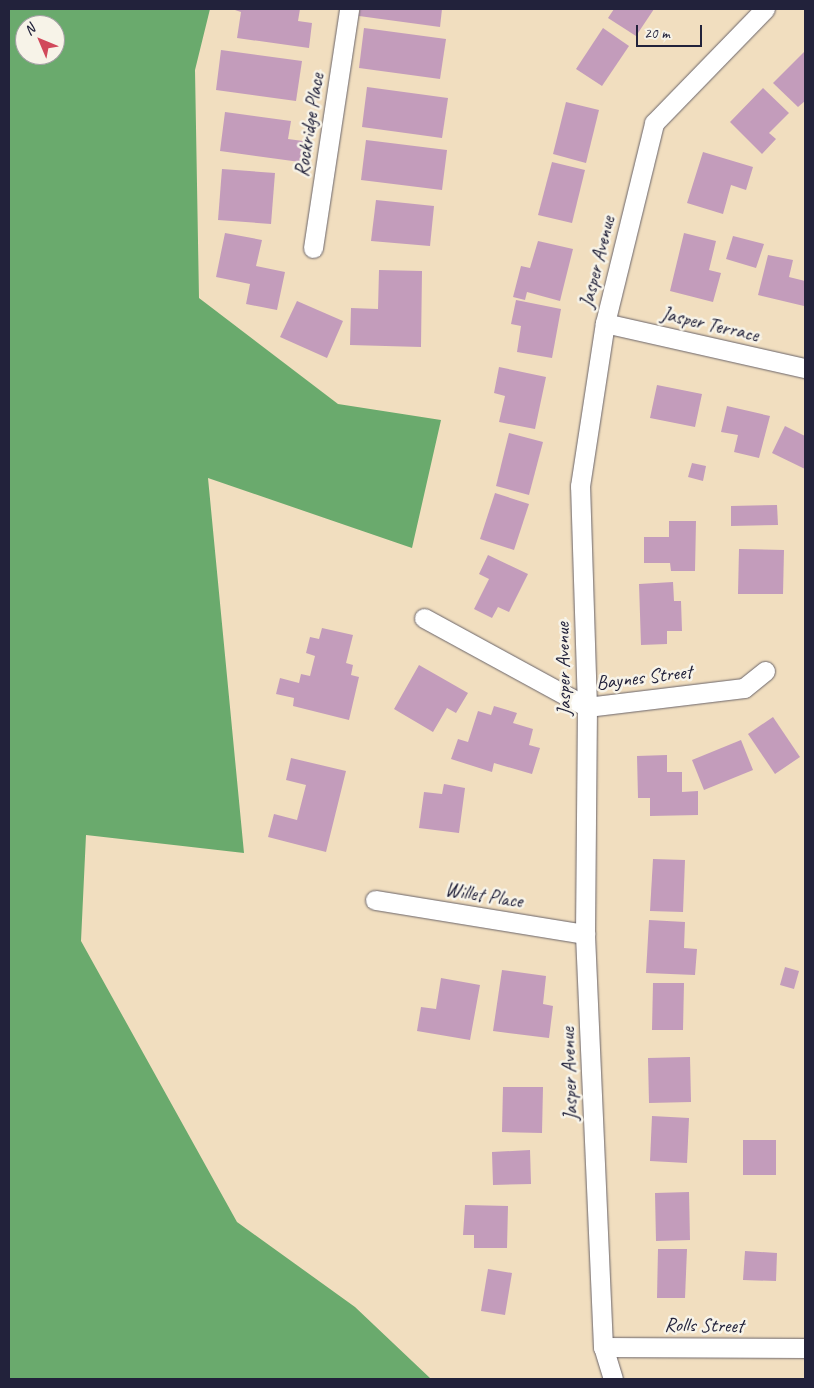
<!DOCTYPE html>
<html>
<head>
<meta charset="utf-8">
<style>
	body { margin:0 }
	#map { position:relative; width:814px; height:1388px; overflow:hidden; background:#f1debf; font-family:Caveat,sans-serif }
	div>[style] { position:absolute }
	.forest>* { inset:0; background:#6aaa6d }
	.building>* { inset:0; background:#c39cbb }
	.roads { filter:drop-shadow(0 0 1px #6a6469) drop-shadow(0 0 1px #6a6469) }
	.street>* { height:19px; margin:-9.5px; padding:0 9.5px; transform-origin:9.5px; border-radius:9.5px; background:#fff }
	span { translate:-50% -50%; white-space:nowrap; text-align:center; line-height:1.15; -webkit-text-stroke:5px #f7f3e8; paint-order:stroke }
	.street-label { font-size:20px; color:#22223b }
	.frame { position:absolute; inset:0; border:10px solid #22223b; pointer-events:none }
	.north { position:absolute; left:15px; top:15px; width:50px; height:50px; box-sizing:border-box; background:#f7f3e8; border:1px solid #a29fa3; border-radius:50%; rotate:315deg; font-size:14px; font-weight:700; line-height:20px; text-align:center; color:#22223b }
	.north::after { content:''; display:block; margin:auto; width:18px; height:22px; background:#d1495b; clip-path:polygon(50% 0,100% 100%,50% 72%,0 100%) }
	.scale { position:absolute; left:636px; top:25px; width:66px; height:22px; box-sizing:border-box; border:2px solid #22223b; border-top:0; padding-left:6px; font-size:15px; line-height:18px; white-space:nowrap; color:#22223b; -webkit-text-stroke:4px #f7f3e8; paint-order:stroke }
</style>
</head>
<body>
<div id="map">
	<div class="forest">
		<div style="clip-path:polygon(evenodd,9px 9px,210px 9px,195px 70px,199px 298px,338px 404px,441px 420px,412px 548px,208px 478px,244px 853px,86px 835px,81px 941px,237px 1222px,355px 1307px,431px 1379px,9px 1379px,9px 9px,25px 25px,55px 25px,55px 55px,25px 55px,25px 25px)"></div>
	</div>
	<div class="building">
		<div style="clip-path:polygon(232px 9px,300px 9px,298px 21px,312px 23px,309px 48px,237px 38px,241px 12px)"></div>
		<div style="clip-path:polygon(360px 9px,442px 9px,440px 27px,359px 16px)"></div>
		<div style="clip-path:polygon(614px 9px,654px 9px,636px 36px,608px 18px)"></div>
		<div style="clip-path:polygon(364px 28px,446px 39px,440px 79px,359px 68px)"></div>
		<div style="clip-path:polygon(603px 28px,629px 46px,602px 86px,576px 69px)"></div>
		<div style="clip-path:polygon(221px 50px,302px 61px,296px 101px,216px 90px)"></div>
		<div style="clip-path:polygon(805px 51px,805px 101px,798px 107px,773px 83px)"></div>
		<div style="clip-path:polygon(367px 87px,448px 98px,442px 138px,362px 127px)"></div>
		<div style="clip-path:polygon(763px 88px,789px 113px,769px 133px,776px 139px,762px 154px,730px 122px)"></div>
		<div style="clip-path:polygon(566px 102px,599px 110px,586px 163px,553px 154px)"></div>
		<div style="clip-path:polygon(225px 112px,291px 121px,288px 139px,303px 141px,300px 162px,220px 151px)"></div>
		<div style="clip-path:polygon(366px 140px,447px 150px,442px 190px,361px 180px)"></div>
		<div style="clip-path:polygon(703px 152px,753px 167px,746px 190px,731px 185px,723px 214px,687px 203px)"></div>
		<div style="clip-path:polygon(552px 162px,585px 170px,572px 223px,538px 215px)"></div>
		<div style="clip-path:polygon(222px 169px,275px 173px,271px 224px,218px 220px)"></div>
		<div style="clip-path:polygon(376px 200px,434px 206px,430px 246px,371px 241px)"></div>
		<div style="clip-path:polygon(225px 233px,262px 240px,256px 266px,285px 272px,277px 310px,246px 304px,250px 284px,216px 277px)"></div>
		<div style="clip-path:polygon(684px 233px,716px 241px,709px 270px,721px 273px,713px 302px,670px 291px)"></div>
		<div style="clip-path:polygon(733px 236px,764px 244px,756px 268px,726px 259px)"></div>
		<div style="clip-path:polygon(538px 241px,573px 249px,560px 301px,527px 292px,525px 300px,513px 297px,521px 266px,530px 268px)"></div>
		<div style="clip-path:polygon(768px 255px,793px 260px,789px 277px,805px 281px,804px 306px,758px 295px)"></div>
		<div style="clip-path:polygon(379px 270px,422px 271px,421px 347px,350px 345px,351px 308px,378px 309px)"></div>
		<div style="clip-path:polygon(516px 300px,561px 309px,552px 358px,517px 352px,521px 326px,511px 324px)"></div>
		<div style="clip-path:polygon(297px 301px,343px 321px,327px 358px,280px 337px)"></div>
		<div style="clip-path:polygon(499px 367px,546px 377px,535px 429px,499px 422px,505px 396px,494px 393px)"></div>
		<div style="clip-path:polygon(657px 385px,702px 394px,695px 427px,650px 418px)"></div>
		<div style="clip-path:polygon(727px 406px,770px 416px,759px 458px,734px 452px,738px 435px,721px 432px)"></div>
		<div style="clip-path:polygon(785px 426px,805px 436px,805px 469px,772px 453px)"></div>
		<div style="clip-path:polygon(509px 433px,543px 442px,529px 495px,496px 486px)"></div>
		<div style="clip-path:polygon(692px 463px,706px 466px,703px 481px,688px 477px)"></div>
		<div style="clip-path:polygon(495px 493px,529px 504px,514px 550px,480px 539px)"></div>
		<div style="clip-path:polygon(777px 505px,778px 525px,731px 526px,731px 506px)"></div>
		<div style="clip-path:polygon(669px 521px,696px 521px,695px 571px,671px 571px,670px 563px,644px 563px,644px 537px,669px 537px)"></div>
		<div style="clip-path:polygon(739px 549px,784px 550px,783px 594px,738px 594px)"></div>
		<div style="clip-path:polygon(488px 555px,528px 574px,509px 612px,498px 607px,492px 618px,474px 609px,489px 579px,479px 574px)"></div>
		<div style="clip-path:polygon(673px 582px,674px 601px,681px 601px,682px 631px,667px 631px,667px 644px,641px 645px,639px 584px)"></div>
		<div style="clip-path:polygon(322px 628px,353px 635px,346px 663px,353px 665px,351px 675px,359px 677px,349px 720px,293px 706px,294px 698px,276px 694px,280px 678px,299px 683px,301px 674px,310px 676px,315px 656px,306px 653px,310px 637px,319px 639px)"></div>
		<div style="clip-path:polygon(419px 665px,468px 693px,456px 713px,447px 708px,433px 732px,394px 709px)"></div>
		<div style="clip-path:polygon(494px 706px,517px 713px,513px 723px,533px 729px,529px 745px,540px 748px,532px 774px,494px 763px,492px 772px,451px 759px,458px 739px,468px 742px,478px 711px,491px 715px)"></div>
		<div style="clip-path:polygon(773px 717px,800px 757px,775px 774px,748px 734px)"></div>
		<div style="clip-path:polygon(741px 740px,753px 770px,704px 790px,692px 760px)"></div>
		<div style="clip-path:polygon(667px 755px,667px 772px,682px 772px,682px 792px,698px 791px,698px 815px,650px 816px,650px 798px,638px 798px,637px 756px)"></div>
		<div style="clip-path:polygon(291px 758px,346px 771px,326px 852px,268px 837px,274px 814px,297px 820px,306px 785px,286px 780px)"></div>
		<div style="clip-path:polygon(444px 784px,465px 788px,459px 833px,419px 828px,424px 792px,442px 794px)"></div>
		<div style="clip-path:polygon(653px 859px,685px 860px,683px 912px,650px 911px)"></div>
		<div style="clip-path:polygon(649px 920px,685px 922px,684px 948px,697px 949px,695px 975px,646px 973px)"></div>
		<div style="clip-path:polygon(785px 967px,799px 971px,794px 989px,780px 985px)"></div>
		<div style="clip-path:polygon(502px 970px,546px 976px,543px 1004px,553px 1006px,549px 1038px,493px 1031px)"></div>
		<div style="clip-path:polygon(441px 978px,480px 985px,470px 1040px,417px 1031px,421px 1007px,436px 1009px)"></div>
		<div style="clip-path:polygon(653px 983px,684px 983px,683px 1030px,652px 1030px)"></div>
		<div style="clip-path:polygon(690px 1057px,691px 1102px,649px 1103px,648px 1058px)"></div>
		<div style="clip-path:polygon(503px 1087px,543px 1087px,542px 1133px,502px 1132px)"></div>
		<div style="clip-path:polygon(652px 1116px,689px 1118px,687px 1163px,650px 1161px)"></div>
		<div style="clip-path:polygon(743px 1140px,776px 1140px,776px 1175px,743px 1175px)"></div>
		<div style="clip-path:polygon(530px 1150px,531px 1184px,493px 1185px,492px 1152px)"></div>
		<div style="clip-path:polygon(689px 1192px,690px 1240px,656px 1241px,655px 1193px)"></div>
		<div style="clip-path:polygon(465px 1205px,508px 1206px,507px 1248px,474px 1248px,474px 1235px,463px 1235px)"></div>
		<div style="clip-path:polygon(658px 1249px,687px 1249px,685px 1298px,657px 1298px)"></div>
		<div style="clip-path:polygon(745px 1251px,777px 1253px,776px 1281px,743px 1280px)"></div>
		<div style="clip-path:polygon(488px 1269px,512px 1273px,505px 1315px,481px 1311px)"></div>
	</div>
	<div class="roads">
		<div class="street">
			<div style="left:313px;top:248px;width:242px;rotate:-81.4deg"></div>
			<div style="left:605px;top:323px;width:205px;rotate:12.7deg"></div>
			<div style="left:424px;top:618px;width:186px;rotate:28.6deg"></div>
			<div style="left:587px;top:707px;width:158px;rotate:-6.9deg"></div>
			<div style="left:744px;top:688px;width:27px;rotate:-39deg"></div>
			<div style="left:375px;top:900px;width:213px;rotate:9.2deg"></div>
			<div style="left:603px;top:1347px;width:202px;rotate:0.3deg"></div>
			<div style="left:613px;top:1379px;width:34px;rotate:-107deg"></div>
			<div style="left:603px;top:1347px;width:413px;rotate:-92.5deg"></div>
			<div style="left:585px;top:934px;width:227px;rotate:-89.5deg"></div>
			<div style="left:587px;top:707px;width:221px;rotate:-91.8deg"></div>
			<div style="left:580px;top:486px;width:165px;rotate:-81.3deg"></div>
			<div style="left:605px;top:323px;width:206px;rotate:-76.2deg"></div>
			<div style="left:654px;top:123px;width:159px;rotate:-45.8deg"></div>
		</div>
	</div>
	<div class="street-label">
		<span style="left:309px;top:125px;rotate:-81deg">Rockridge Place</span>
		<span style="left:597px;top:262px;rotate:-76deg">Jasper Avenue</span>
		<span style="left:710px;top:324px;rotate:13deg">Jasper Terrace</span>
		<span style="left:563px;top:669px;rotate:-91deg">Jasper Avenue</span>
		<span style="left:644px;top:677px;rotate:-7deg">Baynes Street</span>
		<span style="left:484px;top:895px;rotate:9deg">Willet Place</span>
		<span style="left:569px;top:1074px;rotate:-92deg">Jasper Avenue</span>
		<span style="left:704px;top:1325px;rotate:1deg">Rolls Street</span>
	</div>
	<div class="frame"></div>
	<div class="north">N</div>
	<div class="scale">20 m</div>
</div>
</body>
</html>
